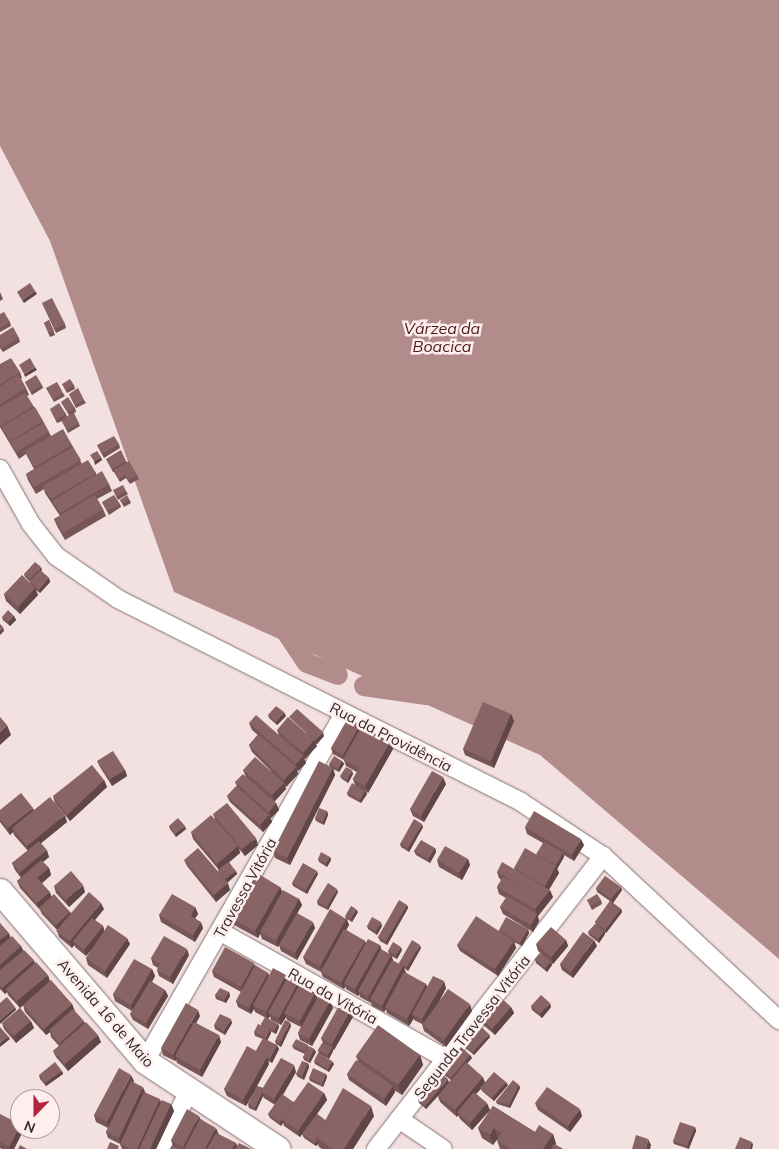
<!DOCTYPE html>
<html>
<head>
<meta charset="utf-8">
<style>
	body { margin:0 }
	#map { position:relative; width:779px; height:1149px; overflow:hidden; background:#f3e0e0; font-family:Mulish,sans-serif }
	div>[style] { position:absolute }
	.water>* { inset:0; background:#b28b8b }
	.canal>* { height:20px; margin:-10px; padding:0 10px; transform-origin:10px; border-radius:10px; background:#b28b8b }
	.roads { filter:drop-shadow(0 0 1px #837272) drop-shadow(0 0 1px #837272) }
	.street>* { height:18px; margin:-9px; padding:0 9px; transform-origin:9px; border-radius:9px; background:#fff }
	.secondary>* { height:25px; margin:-12.5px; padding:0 12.5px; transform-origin:12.5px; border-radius:12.5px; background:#fff }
	.wall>* { inset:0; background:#765656 }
	.shaded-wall>* { inset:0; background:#604646 }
	.building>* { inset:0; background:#896464 }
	span { translate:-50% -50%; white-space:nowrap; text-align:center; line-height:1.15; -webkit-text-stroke:5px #feeeee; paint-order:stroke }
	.street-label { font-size:15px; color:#322a2a }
	.water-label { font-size:16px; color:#4e1a1e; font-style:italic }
	.north { position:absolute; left:10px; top:1089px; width:50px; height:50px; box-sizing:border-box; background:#feeeee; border:1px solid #aca0a0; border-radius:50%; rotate:202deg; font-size:14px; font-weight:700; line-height:20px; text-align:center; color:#322a2a }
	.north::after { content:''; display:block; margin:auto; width:18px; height:22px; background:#b3213a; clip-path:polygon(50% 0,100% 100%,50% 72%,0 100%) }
</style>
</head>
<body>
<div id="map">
	<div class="water">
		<div style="clip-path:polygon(0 0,779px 0,779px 959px,540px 755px,174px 592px,50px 241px,0 146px)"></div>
	</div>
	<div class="canal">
		<div style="left:280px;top:623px;width:48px;rotate:56deg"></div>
		<div style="left:307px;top:663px;width:33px;rotate:21deg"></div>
		<div style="left:364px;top:686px;width:63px;rotate:8.3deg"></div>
	</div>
	<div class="roads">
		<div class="street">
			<div style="left:0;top:469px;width:63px;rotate:60.6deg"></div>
			<div style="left:31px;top:524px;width:41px;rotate:52deg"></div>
			<div style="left:56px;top:556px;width:75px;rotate:34.7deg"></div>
			<div style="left:118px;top:599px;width:451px;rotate:26.7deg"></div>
			<div style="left:521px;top:802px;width:98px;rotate:33.4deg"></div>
			<div style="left:603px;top:856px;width:241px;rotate:43deg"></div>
			<div style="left:221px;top:932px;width:258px;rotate:29.4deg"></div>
			<div style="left:145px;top:1061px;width:400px;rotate:-60.2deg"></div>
			<div style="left:399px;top:1119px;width:53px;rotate:34.3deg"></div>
			<div style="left:160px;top:1149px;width:63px;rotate:-63.4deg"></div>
			<div style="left:376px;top:1149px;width:371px;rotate:-52.2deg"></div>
		</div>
		<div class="secondary">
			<div style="left:0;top:891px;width:223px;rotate:49.5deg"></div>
			<div style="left:145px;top:1061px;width:159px;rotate:33.5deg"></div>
		</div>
	</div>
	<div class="wall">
		<div style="clip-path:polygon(0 292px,3px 299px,0 301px)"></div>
		<div style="clip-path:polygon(42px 303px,65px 324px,66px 328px,56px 333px)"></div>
		<div style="clip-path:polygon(0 314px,10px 322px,11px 326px,0 332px)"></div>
		<div style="clip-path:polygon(49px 320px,55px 335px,50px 337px,44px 323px)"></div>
		<div style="clip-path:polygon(0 335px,19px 338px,20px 342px,3px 352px,0 348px)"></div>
		<div style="clip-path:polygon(0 364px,20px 372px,22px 378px,21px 379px,26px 388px,29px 395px,27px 396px,43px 421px,51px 436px,72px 445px,82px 464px,96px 473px,96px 475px,109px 484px,112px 491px,97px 499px,103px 509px,106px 516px,65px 540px,57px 526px,54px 519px,60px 516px,45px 493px,44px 489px,36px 494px,28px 480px,26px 474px,34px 469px,26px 454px,19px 459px,0 427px)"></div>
		<div style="clip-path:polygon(25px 382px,42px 385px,43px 388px,32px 395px)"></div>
		<div style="clip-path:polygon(62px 384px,74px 385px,75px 389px,67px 393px)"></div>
		<div style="clip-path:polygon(46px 388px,63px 393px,65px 396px,54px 402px)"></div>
		<div style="clip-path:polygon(69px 394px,84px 400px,86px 403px,76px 408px)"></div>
		<div style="clip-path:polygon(61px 402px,75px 408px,76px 412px,74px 413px,80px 426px,68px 433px,62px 421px,57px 423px,50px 409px,66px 414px,67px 417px,69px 415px)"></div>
		<div style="clip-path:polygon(119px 444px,120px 448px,104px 458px,97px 445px)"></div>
		<div style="clip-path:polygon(106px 459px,126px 461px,137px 475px,139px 479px,130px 484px,126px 478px,120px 482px,114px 472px,113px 472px)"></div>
		<div style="clip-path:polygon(113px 490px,126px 491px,128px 494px,118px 500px)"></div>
		<div style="clip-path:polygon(129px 499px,131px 503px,124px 507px,120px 500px)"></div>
		<div style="clip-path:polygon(102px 502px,120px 504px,121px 507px,109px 515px)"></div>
		<div style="clip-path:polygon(42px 570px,41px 571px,49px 578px,50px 582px,40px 593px,36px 590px,38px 595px,20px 614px,6px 601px,4px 594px,30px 583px,29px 581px,25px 577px,24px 574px)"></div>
		<div style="clip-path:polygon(14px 616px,16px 620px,10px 626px,3px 620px,2px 617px)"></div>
		<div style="clip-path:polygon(511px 714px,514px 721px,494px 768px,465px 755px,463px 749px)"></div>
		<div style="clip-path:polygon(268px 715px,286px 716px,277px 725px,269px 718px)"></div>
		<div style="clip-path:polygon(249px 723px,279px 735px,277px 730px,324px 736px,317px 744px,315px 743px,317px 746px,305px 759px,304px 758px,306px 763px,298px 771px,297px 770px,298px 774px,286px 787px,284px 785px,286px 789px,274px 802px,276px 803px,279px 810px,271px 818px,270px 817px,272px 822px,263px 832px,230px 802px,227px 796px,237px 786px,235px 782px,246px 777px,243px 770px,271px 771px,252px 752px,249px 745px,258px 735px,252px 730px)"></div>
		<div style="clip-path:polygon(360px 725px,361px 728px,390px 742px,393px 749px,368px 793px,366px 791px,367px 794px,361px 803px,348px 796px,347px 793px,355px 785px,353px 779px,357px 772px,346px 766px,344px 760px,333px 754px,331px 748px)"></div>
		<div style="clip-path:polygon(97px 761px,125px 770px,127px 776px,112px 786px,100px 767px)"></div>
		<div style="clip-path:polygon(342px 761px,344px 764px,339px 772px,333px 769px,335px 775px,290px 865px,275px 858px,273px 851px,330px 767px,329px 764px)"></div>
		<div style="clip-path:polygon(353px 774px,348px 783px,342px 779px,340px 776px)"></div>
		<div style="clip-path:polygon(104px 780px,107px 787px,70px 821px,55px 803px,53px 796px)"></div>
		<div style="clip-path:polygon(446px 784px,424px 822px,413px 816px,410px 809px)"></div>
		<div style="clip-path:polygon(0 810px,34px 810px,67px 822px,41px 843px,49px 857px,43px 862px,49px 868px,51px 875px,42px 883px,52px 897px,70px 912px,71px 913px,104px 909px,95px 920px,103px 926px,104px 931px,130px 944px,107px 978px,88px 965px,86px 958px,93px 948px,86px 956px,75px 947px,74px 945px,72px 948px,59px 937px,57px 930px,42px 914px,40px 910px,20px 888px,17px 881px,21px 878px,15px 870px,12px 863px,28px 851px,14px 835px,13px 832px,10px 835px,0 822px)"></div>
		<div style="clip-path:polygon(327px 811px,328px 815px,324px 825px,316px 821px,315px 818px)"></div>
		<div style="clip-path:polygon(213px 814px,258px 845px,245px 856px,239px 849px,240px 853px,229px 862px,237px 874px,227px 883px,230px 890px,216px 902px,187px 866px,184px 860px,219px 873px,218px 870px,219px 870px,193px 839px,191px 832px,215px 819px)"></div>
		<div style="clip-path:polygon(169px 826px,186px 829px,176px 837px,170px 829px)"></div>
		<div style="clip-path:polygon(423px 827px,409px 852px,401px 847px,400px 844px)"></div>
		<div style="clip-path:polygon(525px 827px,584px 845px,574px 861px,564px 855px,564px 857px,557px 869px,559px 873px,549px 890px,553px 897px,538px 916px,539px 921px,533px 932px,503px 914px,500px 907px,506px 898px,499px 894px,497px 887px,501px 880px,499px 878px,497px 872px,515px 870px,514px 868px,537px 855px,543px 843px,527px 834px)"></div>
		<div style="clip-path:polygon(435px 848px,436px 852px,430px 863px,416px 855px,414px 851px)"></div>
		<div style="clip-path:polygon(330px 857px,331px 860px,327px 867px,319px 862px,318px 859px)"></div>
		<div style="clip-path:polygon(468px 859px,470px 865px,462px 880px,439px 867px,437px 860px)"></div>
		<div style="clip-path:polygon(318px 874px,307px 894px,293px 886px,292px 883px)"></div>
		<div style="clip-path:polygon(54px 886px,85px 892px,69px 907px,56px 893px)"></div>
		<div style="clip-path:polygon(280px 887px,282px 892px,299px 899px,302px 905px,297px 913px,315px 928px,297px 960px,281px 951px,279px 945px,278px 947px,262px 939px,260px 933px,258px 938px,234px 925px,231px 918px)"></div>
		<div style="clip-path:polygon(596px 888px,622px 890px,613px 903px,621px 909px,622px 912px,606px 933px,605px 932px,605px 934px,599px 943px,589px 935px,588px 932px,596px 924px,595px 922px,610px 901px,597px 892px)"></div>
		<div style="clip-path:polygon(338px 892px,328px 910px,318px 905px,317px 901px)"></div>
		<div style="clip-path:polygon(587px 900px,601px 900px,602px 904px,592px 910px)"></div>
		<div style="clip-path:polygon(407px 905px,408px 908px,387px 945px,380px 941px,378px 937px)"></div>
		<div style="clip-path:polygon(195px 907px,198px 914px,195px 918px,203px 928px,195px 942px,161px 922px,159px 915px)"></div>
		<div style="clip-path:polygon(358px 912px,352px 922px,347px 919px,349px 925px,346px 930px,365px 941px,366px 944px,380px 945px,381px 950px,389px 954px,388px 951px,402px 950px,397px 959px,391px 956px,393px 961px,400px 965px,399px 963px,421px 948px,408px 971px,404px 968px,406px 973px,426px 984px,427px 987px,446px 988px,440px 1000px,472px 1011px,446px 1047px,424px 1031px,422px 1024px,414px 1020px,414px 1018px,409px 1026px,387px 1013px,386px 1009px,384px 1012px,372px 1006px,371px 1003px,360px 997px,359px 994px,358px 996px,346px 989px,345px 986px,344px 989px,323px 977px,321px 972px,306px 964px,303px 957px,346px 918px,345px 916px)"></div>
		<div style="clip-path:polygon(0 923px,10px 937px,21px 946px,23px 950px,50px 981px,72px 1004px,74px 1011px,101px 1042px,68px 1071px,56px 1057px,53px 1051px,59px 1046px,51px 1037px,50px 1032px,46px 1035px,25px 1012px,23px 1005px,20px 1008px,34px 1028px,16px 1043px,4px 1029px,2px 1023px,20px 1008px,8px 995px,7px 992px,5px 994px,0 989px)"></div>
		<div style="clip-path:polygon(367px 926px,382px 926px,377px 935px,368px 929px)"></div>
		<div style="clip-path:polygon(528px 929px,529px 933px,522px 946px,514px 942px,516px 948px,498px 976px,460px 951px,457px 945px,499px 931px,499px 930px)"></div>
		<div style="clip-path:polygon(566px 940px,568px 946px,553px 964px,543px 955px,551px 962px,552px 965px,547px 972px,536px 963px,535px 959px,541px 953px,538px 951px,536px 944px)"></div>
		<div style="clip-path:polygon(597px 946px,573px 978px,562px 970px,560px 964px)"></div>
		<div style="clip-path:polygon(189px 955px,173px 984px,159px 976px,157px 970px,158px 968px,153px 965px,151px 958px)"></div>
		<div style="clip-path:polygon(255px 966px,268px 973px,269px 976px,288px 978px,315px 993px,317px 998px,333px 1008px,312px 1046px,300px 1040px,298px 1033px,301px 1027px,287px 1020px,286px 1017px,281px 1025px,271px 1020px,270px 1016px,268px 1019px,255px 1012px,254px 1009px,251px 1014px,238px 1007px,236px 1001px,241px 992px,214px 977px,212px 971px)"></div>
		<div style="clip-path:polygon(152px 969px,155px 976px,152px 982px,165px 990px,168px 996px,148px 1029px,133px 1020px,130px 1014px,132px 1011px,115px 1001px,113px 994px)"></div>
		<div style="clip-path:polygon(229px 992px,230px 996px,226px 1003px,216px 999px,215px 995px)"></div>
		<div style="clip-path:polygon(531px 1006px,551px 1007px,542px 1018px,532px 1010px)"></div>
		<div style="clip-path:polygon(511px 1007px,514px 1013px,495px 1035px,481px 1023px,478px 1016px)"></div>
		<div style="clip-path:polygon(354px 1015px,334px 1050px,333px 1050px,333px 1051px,329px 1059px,319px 1054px,318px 1050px,323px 1043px,321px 1038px)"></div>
		<div style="clip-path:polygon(200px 1016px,196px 1023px,221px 1042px,202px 1077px,177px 1063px,176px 1060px,175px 1061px,163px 1055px,161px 1048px)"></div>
		<div style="clip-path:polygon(232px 1023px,225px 1035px,215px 1029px,214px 1025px)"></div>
		<div style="clip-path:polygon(261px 1024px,278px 1024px,279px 1027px,276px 1034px,270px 1031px,271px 1033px,267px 1040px,279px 1049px,272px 1063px,268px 1061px,269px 1064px,257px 1086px,263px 1088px,296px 1072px,283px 1095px,293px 1102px,324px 1093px,327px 1100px,317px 1114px,325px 1120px,374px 1116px,353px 1149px,322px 1149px,319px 1147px,318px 1144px,316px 1146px,304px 1138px,302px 1134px,300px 1137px,284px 1126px,283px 1123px,281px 1126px,270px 1118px,268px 1114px,275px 1105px,264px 1098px,263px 1096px,256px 1111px,249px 1108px,248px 1104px,254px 1092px,246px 1106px,227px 1096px,224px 1089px,256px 1051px,263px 1039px,255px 1036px,254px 1032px,262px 1026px)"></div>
		<div style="clip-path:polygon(291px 1026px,281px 1047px,276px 1044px,275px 1041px)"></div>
		<div style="clip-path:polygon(490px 1037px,474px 1055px,463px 1046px,462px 1043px)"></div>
		<div style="clip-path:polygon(308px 1045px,308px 1047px,314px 1049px,316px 1052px,310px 1063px,304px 1060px,303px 1057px,305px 1054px,294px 1049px,292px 1046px)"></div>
		<div style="clip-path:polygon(420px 1055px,423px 1065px,402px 1095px,394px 1090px,395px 1092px,386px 1106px,349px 1080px,347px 1074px,358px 1061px,356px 1056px)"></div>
		<div style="clip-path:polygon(470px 1055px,472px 1058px,467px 1063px,485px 1082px,508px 1085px,494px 1101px,482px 1091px,481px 1089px,476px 1094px,490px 1110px,472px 1130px,460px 1119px,458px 1115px,457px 1117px,440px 1102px,438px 1096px,426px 1109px,419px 1103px,418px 1099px,449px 1082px,451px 1080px,443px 1074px,442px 1070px)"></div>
		<div style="clip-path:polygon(314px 1061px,334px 1064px,329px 1072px,315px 1064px)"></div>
		<div style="clip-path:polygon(308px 1063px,309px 1067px,304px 1080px,298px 1077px,296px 1074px)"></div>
		<div style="clip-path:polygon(62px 1071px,63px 1074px,46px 1086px,40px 1079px,39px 1075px)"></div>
		<div style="clip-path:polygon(326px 1074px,327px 1077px,323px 1087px,310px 1081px,309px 1078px)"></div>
		<div style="clip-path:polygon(134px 1081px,133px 1082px,146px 1093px,161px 1102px,171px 1104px,174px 1111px,156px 1149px,122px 1149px,120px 1144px,108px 1138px,106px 1132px,108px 1128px,96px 1122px,94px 1115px)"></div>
		<div style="clip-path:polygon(519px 1085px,520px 1088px,510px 1108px,497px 1104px,496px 1101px)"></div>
		<div style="clip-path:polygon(535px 1103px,582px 1116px,570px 1132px,538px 1110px)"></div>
		<div style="clip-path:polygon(493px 1106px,535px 1132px,553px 1134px,556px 1144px,556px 1145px,563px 1149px,500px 1149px,497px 1140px,498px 1138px,493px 1145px,482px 1138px,478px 1128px)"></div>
		<div style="clip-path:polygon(0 1114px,20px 1129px,22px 1129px,23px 1131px,14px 1149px,2px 1149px,0 1148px)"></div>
		<div style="clip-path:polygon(201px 1119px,218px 1134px,236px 1143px,237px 1147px,251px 1149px,170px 1149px,173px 1146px,171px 1140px)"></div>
		<div style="clip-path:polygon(695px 1127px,696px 1131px,689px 1149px,674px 1144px,673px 1141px)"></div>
	</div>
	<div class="shaded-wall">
		<div style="clip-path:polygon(35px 291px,37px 294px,24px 303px,22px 300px)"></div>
		<div style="clip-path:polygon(35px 367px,37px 370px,25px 377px,24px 374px)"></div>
		<div style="clip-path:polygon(101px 457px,102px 460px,95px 465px,94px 461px)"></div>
		<div style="clip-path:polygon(41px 567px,42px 570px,31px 582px,30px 579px)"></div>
		<div style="clip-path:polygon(49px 578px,50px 582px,40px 593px,39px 590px)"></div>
		<div style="clip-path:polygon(35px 588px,38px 595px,20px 614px,18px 607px)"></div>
		<div style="clip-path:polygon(14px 616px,16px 620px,10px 626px,8px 622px)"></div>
		<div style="clip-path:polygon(3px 627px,4px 631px,0 635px,0 631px)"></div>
		<div style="clip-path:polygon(284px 712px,286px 716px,277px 725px,276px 722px)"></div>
		<div style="clip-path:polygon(511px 714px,514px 721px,494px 768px,491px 761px)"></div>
		<div style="clip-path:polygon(7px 725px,11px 735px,0 745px,0 732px)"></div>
		<div style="clip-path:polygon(360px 725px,362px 732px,345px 761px,343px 755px)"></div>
		<div style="clip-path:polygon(323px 732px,324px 736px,317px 744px,315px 741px)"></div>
		<div style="clip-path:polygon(314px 740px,317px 746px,305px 759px,303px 753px)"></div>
		<div style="clip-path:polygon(390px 742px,393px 749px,368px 793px,365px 786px)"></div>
		<div style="clip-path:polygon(303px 756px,306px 763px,298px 771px,296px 764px)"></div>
		<div style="clip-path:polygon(342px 761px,344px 764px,339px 772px,338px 769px)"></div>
		<div style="clip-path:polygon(296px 767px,298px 774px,286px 787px,284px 780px)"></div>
		<div style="clip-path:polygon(333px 768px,335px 775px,290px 865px,287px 858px)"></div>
		<div style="clip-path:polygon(125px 770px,127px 776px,112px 786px,110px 779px)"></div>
		<div style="clip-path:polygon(352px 770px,353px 774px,348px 783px,347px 780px)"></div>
		<div style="clip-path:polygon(443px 777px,446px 784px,424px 822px,421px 816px)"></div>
		<div style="clip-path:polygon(104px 780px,107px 787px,70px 821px,67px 815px)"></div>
		<div style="clip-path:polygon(284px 783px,286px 789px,274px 802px,272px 795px)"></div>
		<div style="clip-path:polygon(365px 791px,367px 794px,361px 803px,360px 800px)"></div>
		<div style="clip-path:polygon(276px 803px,279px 810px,271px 818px,269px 812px)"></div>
		<div style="clip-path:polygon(33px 808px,36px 815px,12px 828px,13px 832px,10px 835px,8px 828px)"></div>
		<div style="clip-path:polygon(327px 811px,328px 815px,324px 825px,323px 822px)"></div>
		<div style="clip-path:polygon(65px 815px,67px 822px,29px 853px,27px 846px)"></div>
		<div style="clip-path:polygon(269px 815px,272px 822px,263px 832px,260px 825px)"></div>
		<div style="clip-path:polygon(422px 824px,423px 827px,409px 852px,408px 848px)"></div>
		<div style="clip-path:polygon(185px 826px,186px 829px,176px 837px,175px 834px)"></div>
		<div style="clip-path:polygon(256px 838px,258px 845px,245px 856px,242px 849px)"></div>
		<div style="clip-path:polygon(581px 839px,584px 845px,574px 861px,572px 855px)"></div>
		<div style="clip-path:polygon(238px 846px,240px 853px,219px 871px,217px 864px)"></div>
		<div style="clip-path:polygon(435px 848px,436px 852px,430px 863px,428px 859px)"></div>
		<div style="clip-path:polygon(47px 850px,49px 857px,22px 879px,20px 872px)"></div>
		<div style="clip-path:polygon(563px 853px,564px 857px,557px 869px,556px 865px)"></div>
		<div style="clip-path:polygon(330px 857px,331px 860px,327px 867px,326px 863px)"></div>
		<div style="clip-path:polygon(468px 859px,470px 865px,462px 880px,459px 873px)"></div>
		<div style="clip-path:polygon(556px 866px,559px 873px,547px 892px,545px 886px)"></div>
		<div style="clip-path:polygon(49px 868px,51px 875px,40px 885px,37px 878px)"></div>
		<div style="clip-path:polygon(236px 871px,237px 874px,227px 883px,225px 879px)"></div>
		<div style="clip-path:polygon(317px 871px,318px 874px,307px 894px,306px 890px)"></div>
		<div style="clip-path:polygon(228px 883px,230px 890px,216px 902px,214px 895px)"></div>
		<div style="clip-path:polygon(83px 885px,85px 892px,69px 907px,66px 900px)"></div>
		<div style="clip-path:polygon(280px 887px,283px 893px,258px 938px,255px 931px)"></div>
		<div style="clip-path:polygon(621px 887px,622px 890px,613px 903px,611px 899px)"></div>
		<div style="clip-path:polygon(337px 889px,338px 892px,328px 910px,327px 907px)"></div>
		<div style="clip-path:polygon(550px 890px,553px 897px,538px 916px,535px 909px)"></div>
		<div style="clip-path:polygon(50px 892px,52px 899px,39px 908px,40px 910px,37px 903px)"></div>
		<div style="clip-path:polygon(299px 899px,302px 905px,278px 947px,276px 941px)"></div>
		<div style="clip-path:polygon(101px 903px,104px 909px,76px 943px,73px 941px,74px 945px,72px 948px,70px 941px)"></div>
		<div style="clip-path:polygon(407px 905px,408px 908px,387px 945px,386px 941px)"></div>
		<div style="clip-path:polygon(195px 907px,198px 914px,193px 922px,191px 916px)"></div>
		<div style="clip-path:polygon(356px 909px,358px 912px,352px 922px,351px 919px)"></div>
		<div style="clip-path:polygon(621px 909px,622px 912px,606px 933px,605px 930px)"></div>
		<div style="clip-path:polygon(70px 912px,73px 919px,58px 932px,56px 925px)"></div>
		<div style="clip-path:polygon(537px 914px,539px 921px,533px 932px,531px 925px)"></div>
		<div style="clip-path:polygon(346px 919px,349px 925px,323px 972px,320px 966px)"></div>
		<div style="clip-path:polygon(201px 922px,203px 928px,195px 942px,193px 935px)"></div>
		<div style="clip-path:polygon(313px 922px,315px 928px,297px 960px,295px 953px)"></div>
		<div style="clip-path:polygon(381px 922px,382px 926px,377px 935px,376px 931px)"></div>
		<div style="clip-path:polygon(103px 926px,105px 933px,86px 956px,84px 950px)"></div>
		<div style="clip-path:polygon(528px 929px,529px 933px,522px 946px,520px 943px)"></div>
		<div style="clip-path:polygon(604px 931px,605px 934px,599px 943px,598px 939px)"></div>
		<div style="clip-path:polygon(9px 933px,11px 940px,0 949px,0 940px)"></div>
		<div style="clip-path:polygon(127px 938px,130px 944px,107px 978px,105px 971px)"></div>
		<div style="clip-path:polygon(566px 940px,568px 946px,553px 964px,551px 957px)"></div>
		<div style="clip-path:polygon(594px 940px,597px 946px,573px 978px,571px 972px)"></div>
		<div style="clip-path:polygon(365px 941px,367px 948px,344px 983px,345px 986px,344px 989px,341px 983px)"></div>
		<div style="clip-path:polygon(514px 941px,516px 948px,498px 976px,495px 969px)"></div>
		<div style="clip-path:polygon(380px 945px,382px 952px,358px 991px,359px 994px,358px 996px,355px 989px)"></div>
		<div style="clip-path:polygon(420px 945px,421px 948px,408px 971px,407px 967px)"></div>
		<div style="clip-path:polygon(21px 946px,24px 953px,0 974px,0 965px)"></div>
		<div style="clip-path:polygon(401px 947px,402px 950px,397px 959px,396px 955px)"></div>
		<div style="clip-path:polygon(187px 949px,189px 955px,173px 984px,170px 977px)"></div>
		<div style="clip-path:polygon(391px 955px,394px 962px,370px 999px,371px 1003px,368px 997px)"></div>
		<div style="clip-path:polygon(34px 960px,36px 967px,6px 989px,7px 992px,5px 994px,2px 988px)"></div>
		<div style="clip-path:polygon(551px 962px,552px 965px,547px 972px,545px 968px)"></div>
		<div style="clip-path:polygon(254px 963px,256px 969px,243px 993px,241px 987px)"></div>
		<div style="clip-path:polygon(403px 966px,406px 973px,385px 1007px,386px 1009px,384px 1012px,382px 1006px)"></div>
		<div style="clip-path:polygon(152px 969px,155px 976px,134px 1012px,131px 1005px)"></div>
		<div style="clip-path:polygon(268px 973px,270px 979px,253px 1005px,254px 1009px,251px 1014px,249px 1008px)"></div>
		<div style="clip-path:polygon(48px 975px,50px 981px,20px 1008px,17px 1001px)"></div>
		<div style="clip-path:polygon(286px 975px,289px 981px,268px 1013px,270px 1016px,268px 1019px,266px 1012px)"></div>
		<div style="clip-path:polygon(299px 981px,302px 987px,284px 1013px,286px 1017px,281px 1025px,279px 1018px)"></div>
		<div style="clip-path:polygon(444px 981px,446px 988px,425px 1026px,422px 1019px)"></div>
		<div style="clip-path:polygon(426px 984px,429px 991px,412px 1014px,414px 1018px,409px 1026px,407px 1019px)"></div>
		<div style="clip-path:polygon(165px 990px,168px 996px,148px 1029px,146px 1023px)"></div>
		<div style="clip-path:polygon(229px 992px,230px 996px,226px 1003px,224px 1000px)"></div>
		<div style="clip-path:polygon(315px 993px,318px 1000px,302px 1028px,300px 1021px)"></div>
		<div style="clip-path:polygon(330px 1001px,333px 1008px,312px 1046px,309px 1039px)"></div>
		<div style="clip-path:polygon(550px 1003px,551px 1007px,542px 1018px,540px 1014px)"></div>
		<div style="clip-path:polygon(72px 1004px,75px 1011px,50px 1032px,49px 1030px,50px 1032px,46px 1035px,44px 1029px)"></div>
		<div style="clip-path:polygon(470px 1004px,472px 1011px,446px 1047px,444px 1040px)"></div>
		<div style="clip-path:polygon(15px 1007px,16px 1010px,0 1024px,0 1020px)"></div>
		<div style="clip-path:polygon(511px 1007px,514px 1013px,495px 1035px,492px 1029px)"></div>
		<div style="clip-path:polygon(351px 1008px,354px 1015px,334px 1050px,332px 1044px)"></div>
		<div style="clip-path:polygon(198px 1010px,200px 1016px,177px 1058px,175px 1056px,176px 1060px,175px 1061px,173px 1055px)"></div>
		<div style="clip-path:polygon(231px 1019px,232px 1023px,225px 1035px,224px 1031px)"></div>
		<div style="clip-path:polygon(31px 1021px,34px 1028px,16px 1043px,14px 1036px)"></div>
		<div style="clip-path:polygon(84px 1021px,86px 1028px,62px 1049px,60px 1043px)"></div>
		<div style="clip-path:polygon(290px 1022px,291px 1026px,281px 1047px,280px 1043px)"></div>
		<div style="clip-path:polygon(278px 1024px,279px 1027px,276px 1034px,274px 1031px)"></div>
		<div style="clip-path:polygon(270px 1029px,271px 1033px,267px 1041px,266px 1038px)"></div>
		<div style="clip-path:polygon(489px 1034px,490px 1037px,474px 1055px,473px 1052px)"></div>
		<div style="clip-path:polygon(98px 1035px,101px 1042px,68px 1071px,65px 1064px)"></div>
		<div style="clip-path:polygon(219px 1035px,221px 1042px,202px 1077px,200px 1070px)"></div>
		<div style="clip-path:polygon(8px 1036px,10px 1039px,0 1047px,0 1043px)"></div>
		<div style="clip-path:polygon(277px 1045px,279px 1049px,272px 1063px,270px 1059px)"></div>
		<div style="clip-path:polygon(332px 1048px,333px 1051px,329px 1059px,328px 1055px)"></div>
		<div style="clip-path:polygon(314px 1049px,316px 1052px,310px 1063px,309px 1060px)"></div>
		<div style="clip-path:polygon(420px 1055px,423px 1065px,402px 1095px,398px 1085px)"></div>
		<div style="clip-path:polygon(470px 1055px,472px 1058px,452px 1081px,451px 1078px)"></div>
		<div style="clip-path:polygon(267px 1057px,269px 1064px,246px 1106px,243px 1100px)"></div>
		<div style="clip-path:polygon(332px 1061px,334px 1064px,329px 1072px,328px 1069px)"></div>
		<div style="clip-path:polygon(308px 1063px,309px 1067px,304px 1080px,302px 1076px)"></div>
		<div style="clip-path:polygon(294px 1065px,296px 1072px,276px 1106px,274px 1099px)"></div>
		<div style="clip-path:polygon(62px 1071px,63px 1074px,46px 1086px,45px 1083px)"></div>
		<div style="clip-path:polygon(326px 1074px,327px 1077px,323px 1087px,322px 1084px)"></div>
		<div style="clip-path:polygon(131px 1075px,134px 1081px,109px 1128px,107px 1122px)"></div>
		<div style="clip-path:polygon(483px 1077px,485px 1083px,459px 1114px,457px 1112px,458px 1115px,457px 1117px,455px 1110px)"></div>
		<div style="clip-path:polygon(448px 1079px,449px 1083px,426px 1109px,425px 1106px)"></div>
		<div style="clip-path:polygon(506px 1082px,508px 1085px,494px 1101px,492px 1098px)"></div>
		<div style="clip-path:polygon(519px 1085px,520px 1088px,510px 1108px,509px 1105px)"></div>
		<div style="clip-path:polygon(393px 1086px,395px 1092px,386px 1106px,384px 1099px)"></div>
		<div style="clip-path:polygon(143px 1087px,146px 1094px,121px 1145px,119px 1138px)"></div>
		<div style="clip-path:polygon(262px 1093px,263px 1096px,256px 1111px,255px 1108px)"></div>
		<div style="clip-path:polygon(324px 1093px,327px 1100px,300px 1137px,298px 1131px)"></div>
		<div style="clip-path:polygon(160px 1099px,162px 1106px,142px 1149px,137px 1149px)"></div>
		<div style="clip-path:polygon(487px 1103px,490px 1110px,472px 1130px,470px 1123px)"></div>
		<div style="clip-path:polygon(171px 1104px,174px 1111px,156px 1149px,150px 1149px)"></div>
		<div style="clip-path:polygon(371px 1106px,374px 1116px,353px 1149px,344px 1149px)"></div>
		<div style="clip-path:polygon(580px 1109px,582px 1116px,570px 1132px,568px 1126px)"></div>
		<div style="clip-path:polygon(199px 1116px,202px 1123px,184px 1149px,183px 1147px)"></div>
		<div style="clip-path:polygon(282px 1120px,283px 1123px,281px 1126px,280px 1122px)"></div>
		<div style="clip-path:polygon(20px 1126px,20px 1129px,22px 1129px,23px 1131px,14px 1149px,10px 1149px,9px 1147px)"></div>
		<div style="clip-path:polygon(695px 1127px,696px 1131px,688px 1149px,687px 1146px)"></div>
		<div style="clip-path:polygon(216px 1128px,219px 1135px,211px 1149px,205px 1149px)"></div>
		<div style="clip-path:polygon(494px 1128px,498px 1138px,493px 1145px,490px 1135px)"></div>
		<div style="clip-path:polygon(553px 1134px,556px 1144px,553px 1149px,543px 1149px)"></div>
		<div style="clip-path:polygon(648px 1139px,651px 1145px,650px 1149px,646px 1149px)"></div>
		<div style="clip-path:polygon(317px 1140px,318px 1144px,316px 1146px,315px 1143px)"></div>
		<div style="clip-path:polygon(752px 1142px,753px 1145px,752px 1149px,749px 1149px)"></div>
		<div style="clip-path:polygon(236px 1143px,238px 1149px,232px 1149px)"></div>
	</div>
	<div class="building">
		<div style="clip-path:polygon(30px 283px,35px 291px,22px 300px,17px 292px)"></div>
		<div style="clip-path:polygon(52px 298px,65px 324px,55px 329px,42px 303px)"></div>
		<div style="clip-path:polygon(4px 312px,10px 322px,0 328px,0 314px)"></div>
		<div style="clip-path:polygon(49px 320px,54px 331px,49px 333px,44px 323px)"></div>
		<div style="clip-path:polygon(13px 327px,19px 338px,1px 349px,0 346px,0 335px)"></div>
		<div style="clip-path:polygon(11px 358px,20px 372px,0 384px,0 364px)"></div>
		<div style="clip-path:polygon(30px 358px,35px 367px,24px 374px,19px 365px)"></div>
		<div style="clip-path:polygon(18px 375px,26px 388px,0 404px,0 386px)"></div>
		<div style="clip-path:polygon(36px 375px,42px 385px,31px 392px,25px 382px)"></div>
		<div style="clip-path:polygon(70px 379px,74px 385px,66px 390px,62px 384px)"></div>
		<div style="clip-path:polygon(57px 382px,63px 393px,53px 399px,46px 388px)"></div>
		<div style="clip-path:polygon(78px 388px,84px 400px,75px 405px,69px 394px)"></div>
		<div style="clip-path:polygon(25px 393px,33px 406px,1px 426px,0 424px,0 407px)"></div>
		<div style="clip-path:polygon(68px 397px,75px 408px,68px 413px,61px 402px)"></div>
		<div style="clip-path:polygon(59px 403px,66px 414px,56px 420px,50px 409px)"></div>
		<div style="clip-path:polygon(35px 407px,43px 421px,10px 441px,1px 427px)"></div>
		<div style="clip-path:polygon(73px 413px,79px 423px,67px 430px,61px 420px)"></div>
		<div style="clip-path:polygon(44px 423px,49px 432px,16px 452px,10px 442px)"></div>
		<div style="clip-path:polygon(63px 429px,72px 445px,34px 467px,25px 451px)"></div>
		<div style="clip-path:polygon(114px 436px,119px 444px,102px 454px,97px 445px)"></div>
		<div style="clip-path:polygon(73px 447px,81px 460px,34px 487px,26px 474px)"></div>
		<div style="clip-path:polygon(121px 450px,126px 461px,112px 469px,106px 459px)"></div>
		<div style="clip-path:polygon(97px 451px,101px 457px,94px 461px,90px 455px)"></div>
		<div style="clip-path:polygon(88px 460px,96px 473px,51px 499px,43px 486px)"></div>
		<div style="clip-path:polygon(129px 461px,137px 475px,129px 480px,125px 475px,119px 479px,114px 470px)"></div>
		<div style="clip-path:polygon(102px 471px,109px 484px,60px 513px,52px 501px)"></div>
		<div style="clip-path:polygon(123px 485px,126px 491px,117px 496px,113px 490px)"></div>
		<div style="clip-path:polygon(95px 495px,103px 509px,63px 533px,54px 519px)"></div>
		<div style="clip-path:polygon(114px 495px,120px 504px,107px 511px,102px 502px)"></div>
		<div style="clip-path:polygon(127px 495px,129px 499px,123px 504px,120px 500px)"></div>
		<div style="clip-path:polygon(35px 562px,41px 567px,30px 579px,24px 574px)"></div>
		<div style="clip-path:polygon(40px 570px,49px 578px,39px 590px,29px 581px)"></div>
		<div style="clip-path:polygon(22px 575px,35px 588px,18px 607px,4px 594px)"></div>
		<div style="clip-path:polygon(8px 610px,14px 616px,8px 622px,2px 617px)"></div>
		<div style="clip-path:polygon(0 624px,3px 627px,0 631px)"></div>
		<div style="clip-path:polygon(483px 702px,511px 714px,491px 761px,463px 749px)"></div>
		<div style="clip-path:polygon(276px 706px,284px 712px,276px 722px,268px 715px)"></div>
		<div style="clip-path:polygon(297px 709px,323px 732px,315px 741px,289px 717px)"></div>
		<div style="clip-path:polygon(256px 715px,303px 756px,296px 764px,249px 723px)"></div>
		<div style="clip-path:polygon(0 717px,7px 725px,0 732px)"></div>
		<div style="clip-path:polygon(288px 717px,314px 740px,303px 753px,277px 730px)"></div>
		<div style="clip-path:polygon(348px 718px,360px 725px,343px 755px,331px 748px)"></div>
		<div style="clip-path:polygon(362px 726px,390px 742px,365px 786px,353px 779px,359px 768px,343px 759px)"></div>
		<div style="clip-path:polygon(258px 734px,296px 767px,284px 780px,249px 745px)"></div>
		<div style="clip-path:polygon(113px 751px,125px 770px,110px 779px,97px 761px)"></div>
		<div style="clip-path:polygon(334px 756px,342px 761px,338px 769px,329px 764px)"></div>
		<div style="clip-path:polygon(255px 757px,284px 783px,272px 795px,243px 770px)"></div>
		<div style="clip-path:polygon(319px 761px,333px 768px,287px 858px,273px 851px)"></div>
		<div style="clip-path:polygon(92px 765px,104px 780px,67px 815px,53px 796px)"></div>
		<div style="clip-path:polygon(346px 767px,352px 770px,347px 780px,340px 776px)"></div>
		<div style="clip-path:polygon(432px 771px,443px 777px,421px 816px,410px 809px)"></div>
		<div style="clip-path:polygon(243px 774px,276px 803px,269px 812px,235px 782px)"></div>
		<div style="clip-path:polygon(352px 783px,365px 791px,360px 800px,347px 793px)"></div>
		<div style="clip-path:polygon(236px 786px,269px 815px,260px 825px,227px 796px)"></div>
		<div style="clip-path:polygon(21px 793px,33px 808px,8px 828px,0 819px,0 810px)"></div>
		<div style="clip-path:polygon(50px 797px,65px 815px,27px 846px,12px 828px)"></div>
		<div style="clip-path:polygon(227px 803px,256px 838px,242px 849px,213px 814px)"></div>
		<div style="clip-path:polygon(319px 808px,327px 811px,323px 822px,315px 818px)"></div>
		<div style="clip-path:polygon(534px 811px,581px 839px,572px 855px,525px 827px)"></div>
		<div style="clip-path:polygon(211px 815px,238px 846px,217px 864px,191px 832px)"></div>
		<div style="clip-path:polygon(178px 818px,185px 826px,175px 834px,169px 826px)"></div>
		<div style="clip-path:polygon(414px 819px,422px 824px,408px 848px,400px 844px)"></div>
		<div style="clip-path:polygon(421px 840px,435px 848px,428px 859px,414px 851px)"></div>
		<div style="clip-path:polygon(39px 841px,47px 850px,20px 872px,12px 863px)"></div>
		<div style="clip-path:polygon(544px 842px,563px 853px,556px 865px,536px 854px)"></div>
		<div style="clip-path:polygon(445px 846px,468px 859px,459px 873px,437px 860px)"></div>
		<div style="clip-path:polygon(198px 848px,228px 883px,214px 895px,184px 860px)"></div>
		<div style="clip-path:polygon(525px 848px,556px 866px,545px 886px,514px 868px)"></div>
		<div style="clip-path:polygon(321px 852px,330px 857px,326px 863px,318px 859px)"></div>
		<div style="clip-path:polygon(41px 860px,49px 868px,37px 878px,50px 892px,37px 903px,17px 881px)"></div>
		<div style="clip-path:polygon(228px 862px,236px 871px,225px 879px,218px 870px)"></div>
		<div style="clip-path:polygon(502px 862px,550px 890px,535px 909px,497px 887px,503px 877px,523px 887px,497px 872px)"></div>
		<div style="clip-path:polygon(303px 863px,317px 871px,306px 890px,292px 883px)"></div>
		<div style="clip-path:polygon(71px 871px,83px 885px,66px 900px,54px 886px)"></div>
		<div style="clip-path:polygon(257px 873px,280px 887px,255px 931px,231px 918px)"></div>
		<div style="clip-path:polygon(605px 876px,621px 887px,611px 899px,596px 888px)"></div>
		<div style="clip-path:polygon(328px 883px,337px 889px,327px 907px,317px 901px)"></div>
		<div style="clip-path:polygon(283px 890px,299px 899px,276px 941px,260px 932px)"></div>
		<div style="clip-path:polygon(89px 892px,101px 903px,70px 941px,56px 931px)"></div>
		<div style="clip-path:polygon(54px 894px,70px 912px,56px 925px,39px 908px)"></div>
		<div style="clip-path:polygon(172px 894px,195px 907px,191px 916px,201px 922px,193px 935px,159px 915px)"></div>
		<div style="clip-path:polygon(597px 894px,601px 900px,591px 906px,587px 900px)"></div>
		<div style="clip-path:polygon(507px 896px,537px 914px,531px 925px,500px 907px)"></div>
		<div style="clip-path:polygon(399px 900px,407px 905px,386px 941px,378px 937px)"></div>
		<div style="clip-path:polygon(610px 901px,621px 909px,605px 930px,595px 922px)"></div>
		<div style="clip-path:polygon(351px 906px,356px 909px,351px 919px,345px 916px)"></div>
		<div style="clip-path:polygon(330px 909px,346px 919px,320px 966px,303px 957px)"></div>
		<div style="clip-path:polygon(297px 913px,313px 922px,295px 953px,279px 945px)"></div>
		<div style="clip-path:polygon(476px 916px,514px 941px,495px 969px,457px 945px)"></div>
		<div style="clip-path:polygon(372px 917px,381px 922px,376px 931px,367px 926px)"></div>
		<div style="clip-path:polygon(506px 917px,528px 929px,520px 943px,499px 930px)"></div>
		<div style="clip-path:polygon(92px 918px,103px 926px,84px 950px,73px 941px)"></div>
		<div style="clip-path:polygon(0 923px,9px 933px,0 940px)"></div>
		<div style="clip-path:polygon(595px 924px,604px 931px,598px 939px,588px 932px)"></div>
		<div style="clip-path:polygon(108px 925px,127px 938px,105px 971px,86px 958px)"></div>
		<div style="clip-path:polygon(551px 927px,566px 940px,551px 957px,536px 944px)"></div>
		<div style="clip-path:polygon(344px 929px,365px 941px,341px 983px,321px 971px)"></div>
		<div style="clip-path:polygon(583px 932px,594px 940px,571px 972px,560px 964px)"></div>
		<div style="clip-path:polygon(12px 936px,21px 946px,0 965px,0 946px)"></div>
		<div style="clip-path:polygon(164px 936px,187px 949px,170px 977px,157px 970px,160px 964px,151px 958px)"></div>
		<div style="clip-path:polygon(368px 939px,380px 945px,355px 989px,344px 983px)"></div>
		<div style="clip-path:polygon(412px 940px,420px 945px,407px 967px,399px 963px)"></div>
		<div style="clip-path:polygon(393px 942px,401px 947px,396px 955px,388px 951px)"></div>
		<div style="clip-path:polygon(225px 947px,254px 963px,241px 987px,212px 971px)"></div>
		<div style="clip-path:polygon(381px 949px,391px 955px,368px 997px,358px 991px)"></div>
		<div style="clip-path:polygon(24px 950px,34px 960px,2px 988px,0 985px,0 970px)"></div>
		<div style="clip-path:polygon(541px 953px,551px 962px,545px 968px,535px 959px)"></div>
		<div style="clip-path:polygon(134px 959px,152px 969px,131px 1005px,113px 994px)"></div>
		<div style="clip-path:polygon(392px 960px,403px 966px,382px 1006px,370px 999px)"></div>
		<div style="clip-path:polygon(36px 962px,48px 975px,17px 1001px,6px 989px)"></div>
		<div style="clip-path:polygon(255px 965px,268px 973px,249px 1008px,236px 1001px)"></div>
		<div style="clip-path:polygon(273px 968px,286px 975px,266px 1012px,253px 1005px)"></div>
		<div style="clip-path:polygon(404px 972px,426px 984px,407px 1019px,385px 1007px)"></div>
		<div style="clip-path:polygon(289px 975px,299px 981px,279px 1018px,268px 1013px)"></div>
		<div style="clip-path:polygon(433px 976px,444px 981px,422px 1019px,412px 1014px)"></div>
		<div style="clip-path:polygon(51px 980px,72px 1004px,44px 1029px,23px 1005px)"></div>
		<div style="clip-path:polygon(150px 981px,165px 990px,146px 1023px,130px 1014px)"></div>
		<div style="clip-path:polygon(300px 984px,315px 993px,300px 1021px,284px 1013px)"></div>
		<div style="clip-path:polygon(220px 988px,229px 992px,224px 1000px,215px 995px)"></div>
		<div style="clip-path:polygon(448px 989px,470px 1004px,444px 1040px,422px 1025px)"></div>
		<div style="clip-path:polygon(497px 994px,511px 1007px,492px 1029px,478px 1016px)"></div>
		<div style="clip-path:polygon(319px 995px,330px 1001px,309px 1039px,298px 1033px)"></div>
		<div style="clip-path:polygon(541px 995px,550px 1003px,540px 1014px,531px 1006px)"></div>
		<div style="clip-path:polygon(7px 997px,15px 1007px,0 1020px,0 1003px)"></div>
		<div style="clip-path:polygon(341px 1002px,351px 1008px,332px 1044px,321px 1038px)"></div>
		<div style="clip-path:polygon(186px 1003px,198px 1010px,173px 1055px,161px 1048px)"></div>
		<div style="clip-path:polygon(20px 1008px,31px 1021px,14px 1036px,2px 1023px)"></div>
		<div style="clip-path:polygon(73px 1009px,84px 1021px,60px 1043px,49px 1030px)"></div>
		<div style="clip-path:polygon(220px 1014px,231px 1019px,224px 1031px,214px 1025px)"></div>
		<div style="clip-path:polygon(265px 1017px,278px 1024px,274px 1031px,261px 1024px)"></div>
		<div style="clip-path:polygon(285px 1020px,290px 1022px,280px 1043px,275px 1041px)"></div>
		<div style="clip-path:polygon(86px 1022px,98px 1035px,65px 1064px,53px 1051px)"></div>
		<div style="clip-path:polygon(194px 1022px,219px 1035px,200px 1070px,175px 1056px)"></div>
		<div style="clip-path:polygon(258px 1024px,270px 1029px,266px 1038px,254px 1032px)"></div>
		<div style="clip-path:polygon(478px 1024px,489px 1034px,473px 1052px,462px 1043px)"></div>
		<div style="clip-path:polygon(378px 1025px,420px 1055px,398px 1085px,356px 1056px)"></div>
		<div style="clip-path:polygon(0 1027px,8px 1036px,0 1043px)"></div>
		<div style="clip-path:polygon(263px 1038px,277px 1045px,270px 1059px,256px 1051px)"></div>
		<div style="clip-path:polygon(296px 1039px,308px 1045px,305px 1051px,292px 1046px)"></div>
		<div style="clip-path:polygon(322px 1043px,332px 1048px,328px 1055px,318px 1050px)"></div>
		<div style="clip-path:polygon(247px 1046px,267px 1057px,243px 1100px,224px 1089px)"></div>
		<div style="clip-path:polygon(309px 1046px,314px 1049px,309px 1060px,303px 1057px)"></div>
		<div style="clip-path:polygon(461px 1047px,470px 1055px,451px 1078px,442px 1070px)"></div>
		<div style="clip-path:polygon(318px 1053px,332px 1061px,328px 1069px,314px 1061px)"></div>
		<div style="clip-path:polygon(281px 1058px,294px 1065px,274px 1099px,261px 1091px)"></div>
		<div style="clip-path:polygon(356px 1060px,393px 1086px,384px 1099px,347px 1074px)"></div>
		<div style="clip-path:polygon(302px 1061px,308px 1063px,302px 1076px,296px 1074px)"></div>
		<div style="clip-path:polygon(55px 1062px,62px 1071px,45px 1083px,39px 1075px)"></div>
		<div style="clip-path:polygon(466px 1062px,483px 1077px,455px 1110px,438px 1096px)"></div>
		<div style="clip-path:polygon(119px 1068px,131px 1075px,107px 1122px,94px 1115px)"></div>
		<div style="clip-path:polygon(313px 1068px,326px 1074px,322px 1084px,309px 1078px)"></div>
		<div style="clip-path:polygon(494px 1072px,506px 1082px,492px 1098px,480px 1088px)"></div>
		<div style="clip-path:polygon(440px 1073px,448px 1079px,425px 1106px,418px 1099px)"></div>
		<div style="clip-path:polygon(513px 1080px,519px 1085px,509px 1105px,496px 1101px)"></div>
		<div style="clip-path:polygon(131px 1081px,143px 1087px,119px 1138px,106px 1132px)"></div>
		<div style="clip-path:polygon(308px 1082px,324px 1093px,298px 1131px,282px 1119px)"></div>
		<div style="clip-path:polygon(257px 1086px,263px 1088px,261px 1091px,262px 1093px,255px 1108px,248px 1104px)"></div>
		<div style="clip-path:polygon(547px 1087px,580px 1109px,568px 1126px,535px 1103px)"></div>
		<div style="clip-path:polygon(343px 1088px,371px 1106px,344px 1149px,333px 1149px,316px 1137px)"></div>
		<div style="clip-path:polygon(144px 1092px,160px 1099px,137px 1149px,131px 1149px,120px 1144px)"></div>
		<div style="clip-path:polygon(474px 1092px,487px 1103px,470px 1123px,457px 1112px)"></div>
		<div style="clip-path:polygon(282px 1094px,293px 1102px,280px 1122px,268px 1114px)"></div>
		<div style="clip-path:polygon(162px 1100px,171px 1104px,150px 1149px,139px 1149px)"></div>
		<div style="clip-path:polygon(493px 1106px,535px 1132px,539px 1125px,553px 1134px,543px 1149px,510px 1149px,497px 1140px,502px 1133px,494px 1128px,490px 1135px,478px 1128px)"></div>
		<div style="clip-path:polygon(187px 1109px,199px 1116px,183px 1147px,171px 1140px)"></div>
		<div style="clip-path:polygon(0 1114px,20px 1124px,20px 1126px,9px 1147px,0 1142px)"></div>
		<div style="clip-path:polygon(317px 1114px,325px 1120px,316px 1137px,317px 1140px,315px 1143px,302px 1134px)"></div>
		<div style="clip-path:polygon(200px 1119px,216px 1128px,205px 1149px,184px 1149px)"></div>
		<div style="clip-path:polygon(680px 1122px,695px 1127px,687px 1146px,673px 1141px)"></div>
		<div style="clip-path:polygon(216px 1133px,236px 1143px,232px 1149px,207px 1149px)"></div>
		<div style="clip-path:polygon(636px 1135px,648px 1139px,646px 1149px,632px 1149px)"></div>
		<div style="clip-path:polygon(740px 1137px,752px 1142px,749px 1149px,735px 1149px)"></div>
		<div style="clip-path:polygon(110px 1142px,119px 1146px,118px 1149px,107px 1149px)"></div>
		<div style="clip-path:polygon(239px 1143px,251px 1149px,235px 1149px)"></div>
		<div style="clip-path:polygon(554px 1144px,563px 1149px,551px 1149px)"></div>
		<div style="clip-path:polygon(20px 1145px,27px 1149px,18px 1149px)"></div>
		<div style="clip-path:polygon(172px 1145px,179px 1149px,170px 1149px)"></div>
	</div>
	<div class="street-label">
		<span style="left:391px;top:737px;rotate:27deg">Rua da Providência</span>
		<span style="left:245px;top:888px;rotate:-61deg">Travessa Vitória</span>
		<span style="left:333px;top:996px;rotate:29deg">Rua da Vitória</span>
		<span style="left:106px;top:1013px;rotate:49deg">Avenida 16 de Maio</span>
		<span style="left:472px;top:1027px;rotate:-52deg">Segunda Travessa Vitória</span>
	</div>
	<div class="water-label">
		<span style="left:442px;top:337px">Várzea da<br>Boacica</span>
	</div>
	<div class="north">N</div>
</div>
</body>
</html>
